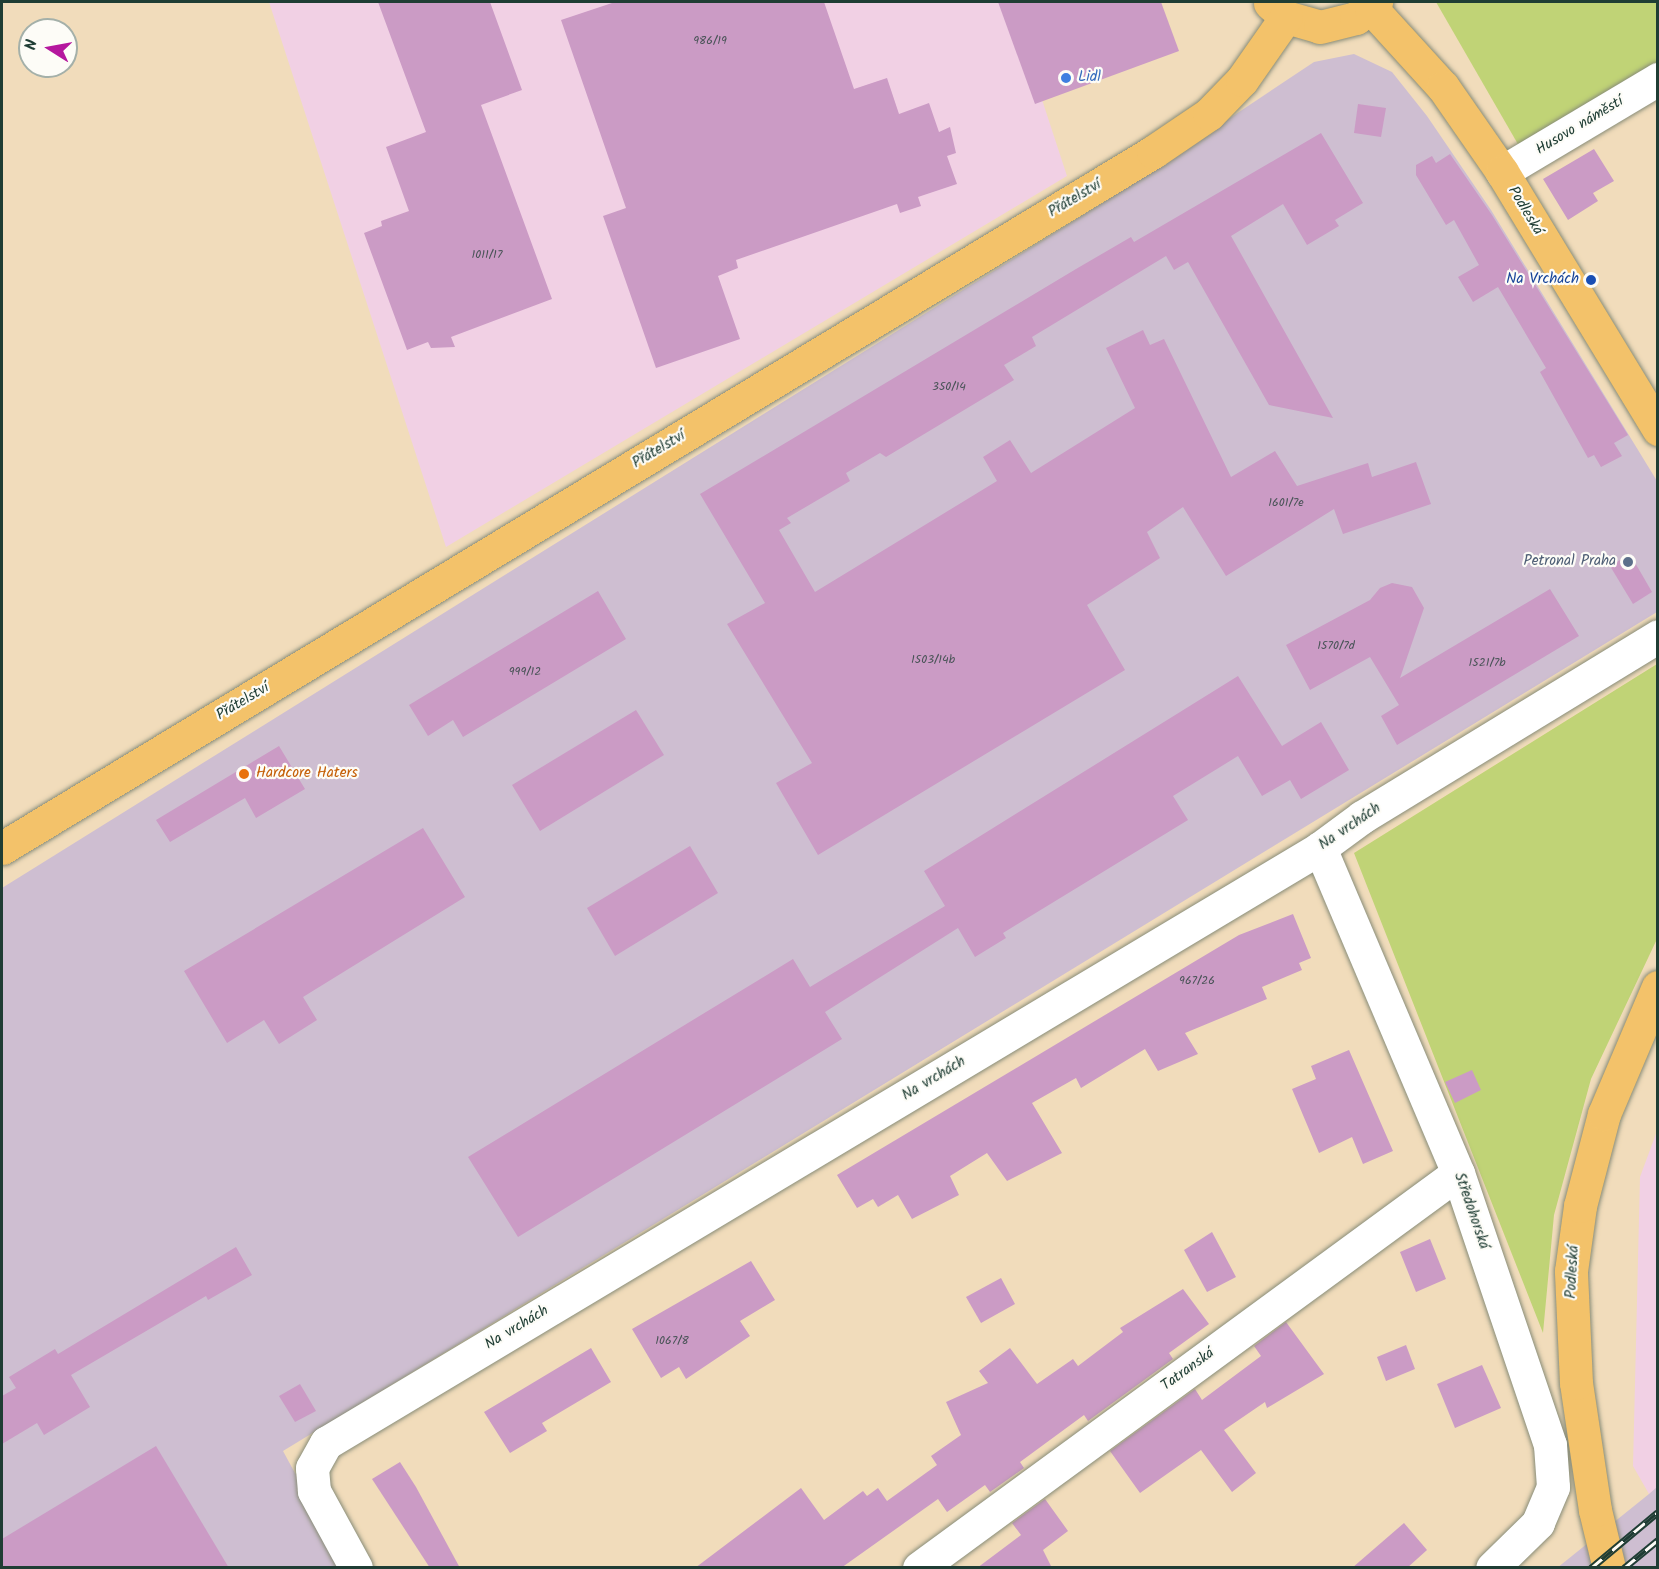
<!DOCTYPE html>
<html>
<head>
<meta charset="utf-8">
<style>
	body { margin:0 }
	#map { position:relative; width:1659px; height:1569px; overflow:hidden; background:#f1dcbb; font-family:Kalam,sans-serif }
	div>[style] { position:absolute }
	.built>* { inset:0; background:#f1d0e4 }
	.industrial>* { inset:0; background:#cebed1 }
	.green>* { inset:0; background:#c0d376 }
	.building>* { inset:0; background:#cb9bc5 }
	.roads { filter:drop-shadow(0 0 2px #888c78) drop-shadow(0 0 2px #888c78) }
	.minor>* { height:33px; margin:-16.5px; padding:0 16.5px; transform-origin:16.5px; border-radius:16.5px; background:#fff }
	.major>* { height:33px; margin:-16.5px; padding:0 16.5px; transform-origin:16.5px; border-radius:16.5px; background:#f3c26a }
	.rail>* { height:7px; margin-top:-3.5px; transform-origin:0; background:repeating-linear-gradient(90deg,#fdfcf7 0 14px,#1f3d34 0 28px); box-sizing:border-box; border-block:2px solid #1f3d34 }
	.dots>* { width:16px; height:16px; translate:-50% -50%; box-sizing:border-box; border:3px solid #fdfcf7; border-radius:50% }
	span { translate:-50% -50%; white-space:nowrap; text-align:center; line-height:1.15; -webkit-text-stroke:4.5px #fdfcf7; paint-order:stroke }
	.number-label { font-size:12px; color:#4a5458 }
	.number-label span { -webkit-text-stroke-width:0 }
	.shop-label { font-size:15px; color:#366cbe }
	.left { translate:0 -50%; text-align:left }
	.street-label { font-size:15px; color:#1f3d34 }
	.transit-label { font-size:15px; color:#164399 }
	.right { translate:-100% -50%; text-align:right }
	.service-label { font-size:15px; color:#4e5e75 }
	.food-label { font-size:15px; color:#c56008 }
	.frame { position:absolute; inset:0; border:3px solid #1f3d34; pointer-events:none }
	.north { position:absolute; left:18px; top:18px; width:60px; height:60px; box-sizing:border-box; background:#fdfcf7; border:2px solid #a4b0a9; border-radius:50%; rotate:281deg; font-size:16px; font-weight:700; line-height:24px; text-align:center; color:#1f3d34 }
	.north::after { content:''; display:block; margin:auto; width:21px; height:27px; background:#b5179e; clip-path:polygon(50% 0,100% 100%,50% 72%,0 100%) }
</style>
</head>
<body>
<div id="map">
	<div class="built">
		<div style="clip-path:polygon(269px 2px,1010px 2px,1067px 176px,446px 547px)"></div>
		<div style="clip-path:polygon(1657px 1131px,1658px 1487px,1649px 1494px,1633px 1466px,1640px 1177px)"></div>
	</div>
	<div class="industrial">
		<div style="clip-path:polygon(1354px 54px,1392px 72px,1427px 116px,1491px 210px,1657px 481px,1657px 612px,283px 1451px,346px 1567px,2px 1568px,2px 888px,1101px 204px,1314px 62px)"></div>
		<div style="clip-path:polygon(1657px 1487px,1657px 1567px,1557px 1568px,1649px 1494px)"></div>
	</div>
	<div class="green">
		<div style="clip-path:polygon(1436px 2px,1657px 2px,1657px 62px,1519px 146px)"></div>
		<div style="clip-path:polygon(1657px 664px,1657px 939px,1591px 1079px,1554px 1215px,1543px 1333px,1354px 853px)"></div>
	</div>
	<div class="building">
		<div style="clip-path:polygon(378px 2px,490px 2px,522px 90px,481px 105px,552px 299px,451px 337px,455px 347px,431px 348px,428px 342px,407px 350px,364px 233px,382px 226px,381px 221px,409px 211px,386px 147px,426px 132px)"></div>
		<div style="clip-path:polygon(615px 2px,824px 2px,854px 89px,887px 78px,899px 114px,929px 103px,939px 132px,950px 127px,956px 153px,947px 156px,957px 184px,918px 197px,921px 206px,900px 213px,897px 204px,736px 260px,738px 268px,718px 276px,740px 339px,656px 368px,603px 216px,626px 208px,561px 20px)"></div>
		<div style="clip-path:polygon(998px 2px,1161px 2px,1179px 51px,1035px 104px)"></div>
		<div style="clip-path:polygon(1358px 104px,1386px 108px,1381px 137px,1354px 133px)"></div>
		<div style="clip-path:polygon(1321px 133px,1363px 203px,1335px 220px,1339px 226px,1307px 245px,1283px 204px,1231px 236px,1333px 418px,1269px 405px,1188px 262px,1174px 270px,1166px 256px,1032px 337px,1036px 346px,1004px 365px,1014px 380px,886px 457px,880px 453px,846px 473px,850px 481px,787px 518px,791px 523px,779px 530px,815px 592px,997px 481px,983px 457px,1010px 440px,1031px 473px,1135px 408px,1106px 348px,1143px 330px,1150px 345px,1164px 339px,1231px 477px,1275px 451px,1297px 486px,1368px 463px,1372px 477px,1416px 462px,1431px 504px,1343px 534px,1334px 509px,1226px 576px,1183px 507px,1147px 532px,1160px 558px,1087px 605px,1125px 670px,818px 855px,776px 783px,812px 763px,727px 624px,765px 603px,700px 494px,1076px 269px,1131px 237px,1134px 242px)"></div>
		<div style="clip-path:polygon(1594px 149px,1614px 181px,1593px 193px,1598px 201px,1568px 220px,1543px 179px)"></div>
		<div style="clip-path:polygon(1450px 154px,1492px 215px,1628px 435px,1614px 443px,1622px 456px,1601px 467px,1594px 455px,1588px 458px,1540px 372px,1546px 368px,1498px 287px,1473px 302px,1458px 277px,1479px 265px,1454px 220px,1446px 225px,1416px 175px,1416px 165px,1432px 156px,1436px 163px)"></div>
		<div style="clip-path:polygon(1630px 554px,1652px 592px,1633px 604px,1610px 566px)"></div>
		<div style="clip-path:polygon(1392px 583px,1412px 587px,1424px 608px,1400px 678px,1550px 589px,1579px 636px,1397px 745px,1381px 716px,1399px 705px,1370px 657px,1310px 690px,1286px 645px,1370px 600px,1380px 588px)"></div>
		<div style="clip-path:polygon(598px 591px,626px 639px,463px 737px,453px 720px,428px 736px,409px 705px)"></div>
		<div style="clip-path:polygon(1238px 676px,1282px 746px,1321px 722px,1349px 770px,1301px 799px,1290px 780px,1262px 796px,1238px 756px,1173px 796px,1188px 820px,1003px 933px,1006px 938px,975px 957px,958px 928px,825px 1012px,842px 1039px,518px 1237px,468px 1157px,793px 959px,810px 987px,945px 906px,924px 871px)"></div>
		<div style="clip-path:polygon(636px 710px,664px 755px,540px 831px,512px 785px)"></div>
		<div style="clip-path:polygon(279px 746px,305px 789px,256px 818px,245px 798px,170px 842px,156px 820px)"></div>
		<div style="clip-path:polygon(423px 828px,465px 897px,303px 997px,317px 1020px,279px 1044px,264px 1020px,227px 1043px,184px 971px)"></div>
		<div style="clip-path:polygon(690px 846px,718px 893px,615px 956px,587px 908px)"></div>
		<div style="clip-path:polygon(1293px 914px,1311px 958px,1299px 963px,1302px 970px,1262px 987px,1267px 999px,1185px 1033px,1198px 1054px,1158px 1071px,1145px 1049px,1081px 1088px,1076px 1078px,1032px 1103px,1062px 1153px,1007px 1181px,987px 1153px,950px 1176px,959px 1195px,912px 1219px,898px 1195px,878px 1207px,873px 1199px,857px 1208px,837px 1175px,1239px 935px)"></div>
		<div style="clip-path:polygon(1349px 1050px,1393px 1151px,1363px 1164px,1352px 1137px,1319px 1153px,1292px 1089px,1316px 1079px,1311px 1066px)"></div>
		<div style="clip-path:polygon(1472px 1070px,1481px 1090px,1455px 1103px,1445px 1082px)"></div>
		<div style="clip-path:polygon(1212px 1232px,1236px 1277px,1207px 1292px,1184px 1250px)"></div>
		<div style="clip-path:polygon(1430px 1239px,1446px 1279px,1416px 1292px,1400px 1252px)"></div>
		<div style="clip-path:polygon(236px 1247px,252px 1275px,208px 1300px,206px 1296px,71px 1375px,90px 1407px,44px 1435px,37px 1423px,2px 1444px,2px 1396px,16px 1388px,9px 1377px,55px 1349px,58px 1354px)"></div>
		<div style="clip-path:polygon(751px 1261px,775px 1300px,740px 1321px,750px 1336px,686px 1379px,679px 1367px,661px 1378px,632px 1329px)"></div>
		<div style="clip-path:polygon(1001px 1278px,1015px 1304px,981px 1323px,966px 1297px)"></div>
		<div style="clip-path:polygon(1183px 1289px,1209px 1324px,1169px 1353px,1173px 1359px,1088px 1421px,1084px 1415px,1020px 1462px,1024px 1468px,990px 1492px,985px 1485px,947px 1512px,938px 1499px,841px 1568px,695px 1568px,801px 1488px,824px 1520px,863px 1491px,867px 1496px,878px 1488px,887px 1501px,937px 1465px,931px 1456px,961px 1435px,946px 1402px,988px 1383px,979px 1371px,1010px 1348px,1037px 1384px,1073px 1359px,1078px 1366px,1123px 1332px,1120px 1328px)"></div>
		<div style="clip-path:polygon(1286px 1322px,1324px 1374px,1267px 1408px,1265px 1402px,1224px 1430px,1256px 1473px,1232px 1492px,1201px 1450px,1140px 1493px,1110px 1451px,1195px 1389px,1202px 1400px,1261px 1356px,1254px 1346px)"></div>
		<div style="clip-path:polygon(1406px 1345px,1415px 1369px,1386px 1381px,1377px 1357px)"></div>
		<div style="clip-path:polygon(591px 1348px,611px 1382px,542px 1423px,547px 1431px,510px 1453px,484px 1412px)"></div>
		<div style="clip-path:polygon(1482px 1365px,1501px 1408px,1455px 1428px,1437px 1384px)"></div>
		<div style="clip-path:polygon(300px 1384px,316px 1411px,295px 1422px,279px 1396px)"></div>
		<div style="clip-path:polygon(156px 1446px,229px 1568px,2px 1568px,2px 1539px)"></div>
		<div style="clip-path:polygon(400px 1462px,416px 1487px,460px 1568px,430px 1568px,372px 1479px)"></div>
		<div style="clip-path:polygon(1045px 1499px,1068px 1531px,1043px 1550px,1052px 1568px,977px 1568px,1021px 1535px,1012px 1523px)"></div>
		<div style="clip-path:polygon(1404px 1523px,1427px 1550px,1407px 1568px,1352px 1568px)"></div>
	</div>
	<div class="roads">
		<div class="minor">
			<div style="left:1502px;top:172px;width:182px;rotate:-30.8deg"></div>
			<div style="left:1320px;top:848px;width:353px;rotate:67deg"></div>
			<div style="left:1458px;top:1173px;width:287px;rotate:71.3deg"></div>
			<div style="left:1550px;top:1445px;width:42px;rotate:85.9deg"></div>
			<div style="left:1553px;top:1487px;width:39px;rotate:113deg"></div>
			<div style="left:1538px;top:1523px;width:64px;rotate:135.6deg"></div>
			<div style="left:356px;top:1568px;width:88px;rotate:-118.6deg"></div>
			<div style="left:314px;top:1491px;width:23px;rotate:-95deg"></div>
			<div style="left:312px;top:1468px;width:29px;rotate:-61deg"></div>
			<div style="left:326px;top:1443px;width:1158px;rotate:-30.9deg"></div>
			<div style="left:1320px;top:848px;width:52px;rotate:-36.4deg"></div>
			<div style="left:1362px;top:817px;width:347px;rotate:-31.4deg"></div>
			<div style="left:919px;top:1568px;width:668px;rotate:-36.24deg"></div>
		</div>
		<div class="major">
			<div style="left:1270px;top:3px;width:21px;rotate:41deg"></div>
			<div style="left:1286px;top:17px;width:35px;rotate:16deg"></div>
			<div style="left:1320px;top:27px;width:37px;rotate:-14deg"></div>
			<div style="left:1356px;top:18px;width:26px;rotate:-39deg"></div>
			<div style="left:1371px;top:8px;width:107px;rotate:47.7deg"></div>
			<div style="left:1443px;top:87px;width:103px;rotate:55.2deg"></div>
			<div style="left:1502px;top:172px;width:301px;rotate:58.7deg"></div>
			<div style="left:2px;top:848px;width:1345px;rotate:-31.16deg"></div>
			<div style="left:1153px;top:152px;width:68px;rotate:-34.2deg"></div>
			<div style="left:1209px;top:114px;width:47px;rotate:-45.9deg"></div>
			<div style="left:1242px;top:80px;width:77px;rotate:-55.1deg"></div>
			<div style="left:1609px;top:1568px;width:60px;rotate:-103.6deg"></div>
			<div style="left:1595px;top:1510px;width:128px;rotate:-98.5deg"></div>
			<div style="left:1576px;top:1383px;width:112px;rotate:-92.6deg"></div>
			<div style="left:1571px;top:1271px;width:66px;rotate:-82.1deg"></div>
			<div style="left:1580px;top:1206px;width:95px;rotate:-75.4deg"></div>
			<div style="left:1604px;top:1114px;width:138px;rotate:-67deg"></div>
		</div>
	</div>
	<div class="rail">
		<div style="left:1591px;top:1568px;width:87px;rotate:-39.9deg"></div>
		<div style="left:1624px;top:1568px;width:44px;rotate:-39.5deg"></div>
	</div>
	<div class="dots">
		<div style="left:1066px;top:78px;background:#3f7fe0"></div>
		<div style="left:1591px;top:280px;background:#1a4fb4"></div>
		<div style="left:1628px;top:562px;background:#5c6f8a"></div>
		<div style="left:244px;top:774px;background:#e8710a"></div>
	</div>
	<div class="number-label">
		<span style="left:710px;top:41px">986/19</span>
		<span style="left:487px;top:255px">1011/17</span>
		<span style="left:949px;top:387px">350/14</span>
		<span style="left:1286px;top:503px">1601/7e</span>
		<span style="left:1336px;top:646px">1570/7d</span>
		<span style="left:933px;top:660px">1503/14b</span>
		<span style="left:1487px;top:663px">1521/7b</span>
		<span style="left:525px;top:672px">999/12</span>
		<span style="left:1197px;top:981px">967/26</span>
		<span style="left:672px;top:1341px">1067/8</span>
	</div>
	<div class="shop-label">
		<span class="left" style="left:1078px;top:78px">Lidl</span>
	</div>
	<div class="street-label">
		<span style="left:1580px;top:126px;rotate:-31deg">Husovo náměstí</span>
		<span style="left:1075px;top:199px;rotate:-31deg">Přátelství</span>
		<span style="left:1525px;top:211px;rotate:59deg">Podleská</span>
		<span style="left:659px;top:450px;rotate:-31deg">Přátelství</span>
		<span style="left:243px;top:702px;rotate:-31deg">Přátelství</span>
		<span style="left:1350px;top:827px;rotate:-34deg">Na vrchách</span>
		<span style="left:934px;top:1079px;rotate:-31deg">Na vrchách</span>
		<span style="left:1471px;top:1211px;rotate:71deg">Středohorská</span>
		<span style="left:1573px;top:1272px;rotate:-87deg">Podleská</span>
		<span style="left:517px;top:1328px;rotate:-31deg">Na vrchách</span>
		<span style="left:1188px;top:1370px;rotate:-36deg">Tatranská</span>
	</div>
	<div class="transit-label">
		<span class="right" style="left:1579px;top:280px">Na Vrchách</span>
	</div>
	<div class="service-label">
		<span class="right" style="left:1616px;top:562px">Petronal Praha</span>
	</div>
	<div class="food-label">
		<span class="left" style="left:256px;top:774px">Hardcore Haters</span>
	</div>
	<div class="frame"></div>
	<div class="north">N</div>
</div>
</body>
</html>
